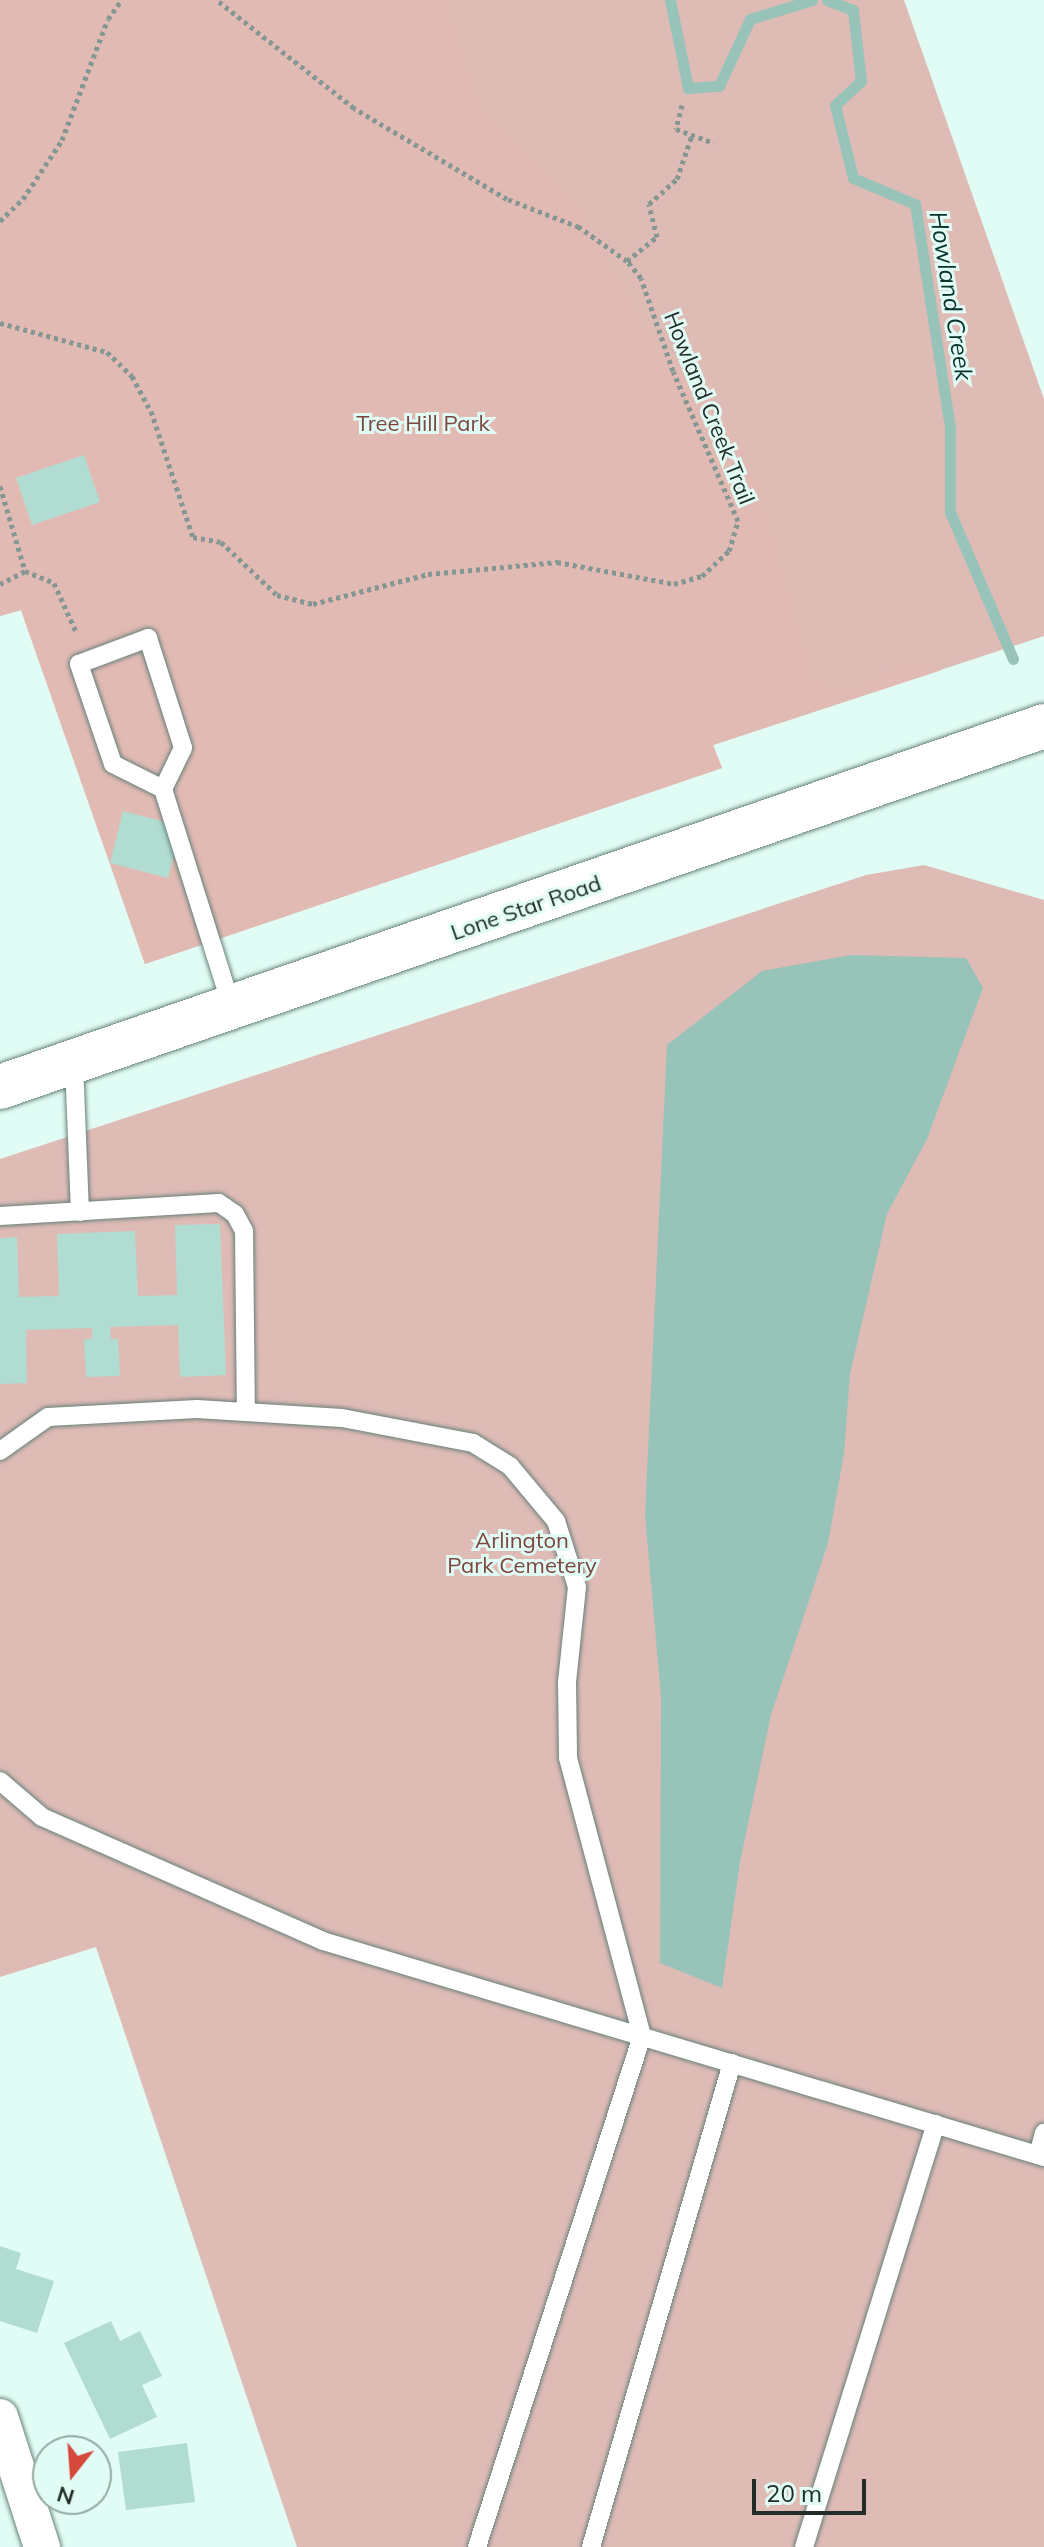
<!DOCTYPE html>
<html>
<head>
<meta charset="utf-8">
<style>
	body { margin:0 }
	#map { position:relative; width:1044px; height:2547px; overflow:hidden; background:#e1fcf5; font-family:Mulish,sans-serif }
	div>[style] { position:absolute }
	.green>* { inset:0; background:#dfbbb6 }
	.forest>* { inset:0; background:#e2bab4 }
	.water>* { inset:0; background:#98c3b8 }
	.stream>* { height:11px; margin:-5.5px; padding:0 5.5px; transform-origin:5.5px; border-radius:5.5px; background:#98c3b8 }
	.building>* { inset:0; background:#b1dcd1 }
	.path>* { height:5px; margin-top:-2.5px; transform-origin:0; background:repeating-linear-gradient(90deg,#849792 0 4px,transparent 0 8px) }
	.roads { filter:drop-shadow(0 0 2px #68817b) drop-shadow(0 0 2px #68817b) }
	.service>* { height:18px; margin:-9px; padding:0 9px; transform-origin:9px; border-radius:9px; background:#fff }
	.minor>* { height:36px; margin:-18px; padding:0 18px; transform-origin:18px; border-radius:18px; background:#fff }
	.tertiary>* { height:44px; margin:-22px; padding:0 22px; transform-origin:22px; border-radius:22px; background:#fff }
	span { translate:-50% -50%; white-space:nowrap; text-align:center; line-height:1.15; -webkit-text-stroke:6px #e1fcf5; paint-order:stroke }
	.street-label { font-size:22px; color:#222d2a }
	.park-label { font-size:22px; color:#7c453e }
	.water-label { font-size:24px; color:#073129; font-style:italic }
	.north { position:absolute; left:32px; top:2435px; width:80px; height:80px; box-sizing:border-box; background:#e1fcf5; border:2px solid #95a9a4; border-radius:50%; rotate:197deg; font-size:22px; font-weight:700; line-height:32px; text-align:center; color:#222d2a }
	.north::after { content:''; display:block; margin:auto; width:28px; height:36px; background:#d6483c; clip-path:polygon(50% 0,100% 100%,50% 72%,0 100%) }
	.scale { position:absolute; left:752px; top:2479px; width:114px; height:36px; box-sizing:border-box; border:4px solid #222d2a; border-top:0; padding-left:10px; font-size:24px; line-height:28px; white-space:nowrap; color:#222d2a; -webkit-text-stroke:6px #e1fcf5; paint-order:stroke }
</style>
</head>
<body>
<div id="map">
	<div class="green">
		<div style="clip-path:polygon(0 0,904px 0,1044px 399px,1044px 636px,713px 745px,722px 768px,145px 964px,21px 610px,0 616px)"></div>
		<div style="clip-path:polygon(924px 865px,1044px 900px,1044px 2547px,297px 2547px,96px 1947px,0 1977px,0 1159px,866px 875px)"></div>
	</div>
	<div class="forest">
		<div style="clip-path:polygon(0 0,444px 0,482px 110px,583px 213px,640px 323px,709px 395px,755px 480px,812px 680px,840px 688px,860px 685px,909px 661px,942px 670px,713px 745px,722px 768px,145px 964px,21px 610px,0 616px)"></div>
	</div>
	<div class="water">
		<div style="clip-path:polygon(851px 955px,966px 958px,983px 988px,927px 1139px,887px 1214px,850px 1374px,844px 1454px,828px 1543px,771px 1715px,740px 1862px,722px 1988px,660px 1963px,661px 1697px,645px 1515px,667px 1045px,762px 971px)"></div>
	</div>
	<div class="stream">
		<div style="left:670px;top:0;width:90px;rotate:78.4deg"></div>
		<div style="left:688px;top:88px;width:31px;rotate:-4deg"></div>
		<div style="left:719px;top:86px;width:74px;rotate:-65.2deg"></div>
		<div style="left:750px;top:19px;width:65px;rotate:-17deg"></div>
		<div style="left:827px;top:0;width:28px;rotate:21deg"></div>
		<div style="left:853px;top:10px;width:71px;rotate:83.6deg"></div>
		<div style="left:861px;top:81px;width:35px;rotate:137deg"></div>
		<div style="left:835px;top:105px;width:75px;rotate:76.1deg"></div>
		<div style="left:853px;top:178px;width:67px;rotate:22.8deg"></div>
		<div style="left:915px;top:204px;width:226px;rotate:81.1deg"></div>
		<div style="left:950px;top:427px;width:85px;rotate:90deg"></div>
		<div style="left:950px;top:512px;width:160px;rotate:66.8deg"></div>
	</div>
	<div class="building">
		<div style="clip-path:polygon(84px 455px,100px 502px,32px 525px,16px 478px)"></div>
		<div style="clip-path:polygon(123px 811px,181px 826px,168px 878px,110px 863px)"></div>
		<div style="clip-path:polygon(220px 1224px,226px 1375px,180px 1377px,178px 1325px,110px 1327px,111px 1339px,118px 1339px,120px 1376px,86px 1377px,84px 1339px,92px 1339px,92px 1328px,26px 1330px,27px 1383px,0 1384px,0 1238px,17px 1237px,19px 1297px,59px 1296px,57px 1234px,135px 1231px,138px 1296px,177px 1295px,175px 1225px)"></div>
		<div style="clip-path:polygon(0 2246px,21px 2253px,16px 2269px,54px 2281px,37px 2333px,0 2321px)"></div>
		<div style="clip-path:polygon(111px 2321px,120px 2341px,140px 2331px,162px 2376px,142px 2385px,157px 2417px,110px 2439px,64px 2343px)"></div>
		<div style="clip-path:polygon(187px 2443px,195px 2502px,126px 2510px,118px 2452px)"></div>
	</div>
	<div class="path">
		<div style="left:682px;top:105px;width:25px;rotate:104deg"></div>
		<div style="left:676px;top:129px;width:40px;rotate:20.2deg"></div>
		<div style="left:0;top:221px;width:32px;rotate:-44deg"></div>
		<div style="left:23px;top:199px;width:71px;rotate:-56.5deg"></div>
		<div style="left:62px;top:140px;width:129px;rotate:-69.2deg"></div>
		<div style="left:108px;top:19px;width:24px;rotate:-54deg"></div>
		<div style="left:627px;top:261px;width:38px;rotate:-39deg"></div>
		<div style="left:657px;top:237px;width:34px;rotate:-104deg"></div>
		<div style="left:649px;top:204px;width:38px;rotate:-42deg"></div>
		<div style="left:677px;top:179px;width:46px;rotate:-71.2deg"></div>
		<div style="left:0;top:323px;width:111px;rotate:15.2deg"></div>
		<div style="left:107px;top:352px;width:35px;rotate:44deg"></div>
		<div style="left:132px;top:376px;width:40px;rotate:62deg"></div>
		<div style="left:151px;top:411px;width:133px;rotate:71.6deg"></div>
		<div style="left:193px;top:537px;width:28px;rotate:10deg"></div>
		<div style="left:221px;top:542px;width:77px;rotate:43.4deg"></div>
		<div style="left:277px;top:595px;width:37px;rotate:14deg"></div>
		<div style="left:313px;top:604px;width:119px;rotate:-14.6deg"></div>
		<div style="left:428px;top:574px;width:130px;rotate:-5.3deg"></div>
		<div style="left:557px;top:562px;width:119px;rotate:10.6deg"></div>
		<div style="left:674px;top:584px;width:29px;rotate:-16deg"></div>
		<div style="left:702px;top:576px;width:37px;rotate:-43deg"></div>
		<div style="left:729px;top:551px;width:31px;rotate:-73deg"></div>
		<div style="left:738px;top:521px;width:163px;rotate:-113.4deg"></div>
		<div style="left:673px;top:371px;width:98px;rotate:-109deg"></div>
		<div style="left:641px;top:278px;width:22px;rotate:-129deg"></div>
		<div style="left:627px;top:261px;width:59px;rotate:-144.7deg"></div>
		<div style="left:579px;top:227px;width:77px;rotate:-158.7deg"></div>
		<div style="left:507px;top:199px;width:178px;rotate:-149.3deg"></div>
		<div style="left:354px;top:108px;width:174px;rotate:-141.8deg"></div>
		<div style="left:0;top:486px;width:89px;rotate:73.6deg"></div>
		<div style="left:0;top:584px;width:28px;rotate:-27deg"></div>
		<div style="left:25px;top:571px;width:31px;rotate:22deg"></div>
		<div style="left:54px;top:583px;width:56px;rotate:65.7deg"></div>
	</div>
	<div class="roads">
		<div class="service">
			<div style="left:163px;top:789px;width:56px;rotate:-153.4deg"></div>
			<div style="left:113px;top:764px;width:106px;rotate:-108.8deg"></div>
			<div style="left:79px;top:664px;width:74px;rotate:-20.6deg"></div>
			<div style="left:148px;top:638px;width:115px;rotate:72.3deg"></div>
			<div style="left:183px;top:748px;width:46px;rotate:116deg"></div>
			<div style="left:163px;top:789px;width:230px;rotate:72.5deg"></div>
			<div style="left:74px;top:1063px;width:149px;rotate:87.7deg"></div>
			<div style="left:0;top:1216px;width:219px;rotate:-3.4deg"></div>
			<div style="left:219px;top:1203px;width:19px;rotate:35deg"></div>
			<div style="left:235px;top:1214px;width:19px;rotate:62deg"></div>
			<div style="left:244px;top:1231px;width:181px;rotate:89.4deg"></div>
			<div style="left:0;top:1451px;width:59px;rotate:-35.3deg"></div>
			<div style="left:48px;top:1417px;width:149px;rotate:-3.1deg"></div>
			<div style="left:197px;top:1409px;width:145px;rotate:3.6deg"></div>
			<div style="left:342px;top:1418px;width:133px;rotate:10.8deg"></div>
			<div style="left:473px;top:1443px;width:44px;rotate:31.9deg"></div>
			<div style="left:510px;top:1466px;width:72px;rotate:50.1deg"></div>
			<div style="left:556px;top:1521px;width:69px;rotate:72.3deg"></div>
			<div style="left:577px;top:1587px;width:96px;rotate:96deg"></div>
			<div style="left:567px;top:1682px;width:76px;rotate:89.2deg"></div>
			<div style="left:568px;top:1758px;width:288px;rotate:75.1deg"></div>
			<div style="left:642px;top:2036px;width:537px;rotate:107.9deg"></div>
			<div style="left:0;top:1781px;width:55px;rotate:40.6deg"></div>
			<div style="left:42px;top:1817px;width:307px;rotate:23.8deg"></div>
			<div style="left:323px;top:1941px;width:753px;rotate:16.68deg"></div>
			<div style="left:1038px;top:2155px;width:23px;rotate:-75deg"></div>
			<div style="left:591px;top:2547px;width:504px;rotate:-73.76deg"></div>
			<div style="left:804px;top:2547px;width:443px;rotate:-72.7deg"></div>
		</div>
		<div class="minor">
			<div style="left:0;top:2417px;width:137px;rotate:72.1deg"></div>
		</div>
		<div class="tertiary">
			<div style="left:0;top:1087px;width:1105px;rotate:-19.07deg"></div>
		</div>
	</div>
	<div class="street-label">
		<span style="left:709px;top:408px;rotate:68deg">Howland Creek Trail</span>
		<span style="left:526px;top:908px;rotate:-19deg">Lone Star Road</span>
	</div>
	<div class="park-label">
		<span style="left:423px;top:424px">Tree Hill Park</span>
		<span style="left:522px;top:1553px">Arlington<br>Park Cemetery</span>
	</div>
	<div class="water-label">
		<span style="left:951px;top:296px;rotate:81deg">Howland Creek</span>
	</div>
	<div class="north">N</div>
	<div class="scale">20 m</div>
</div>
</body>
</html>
